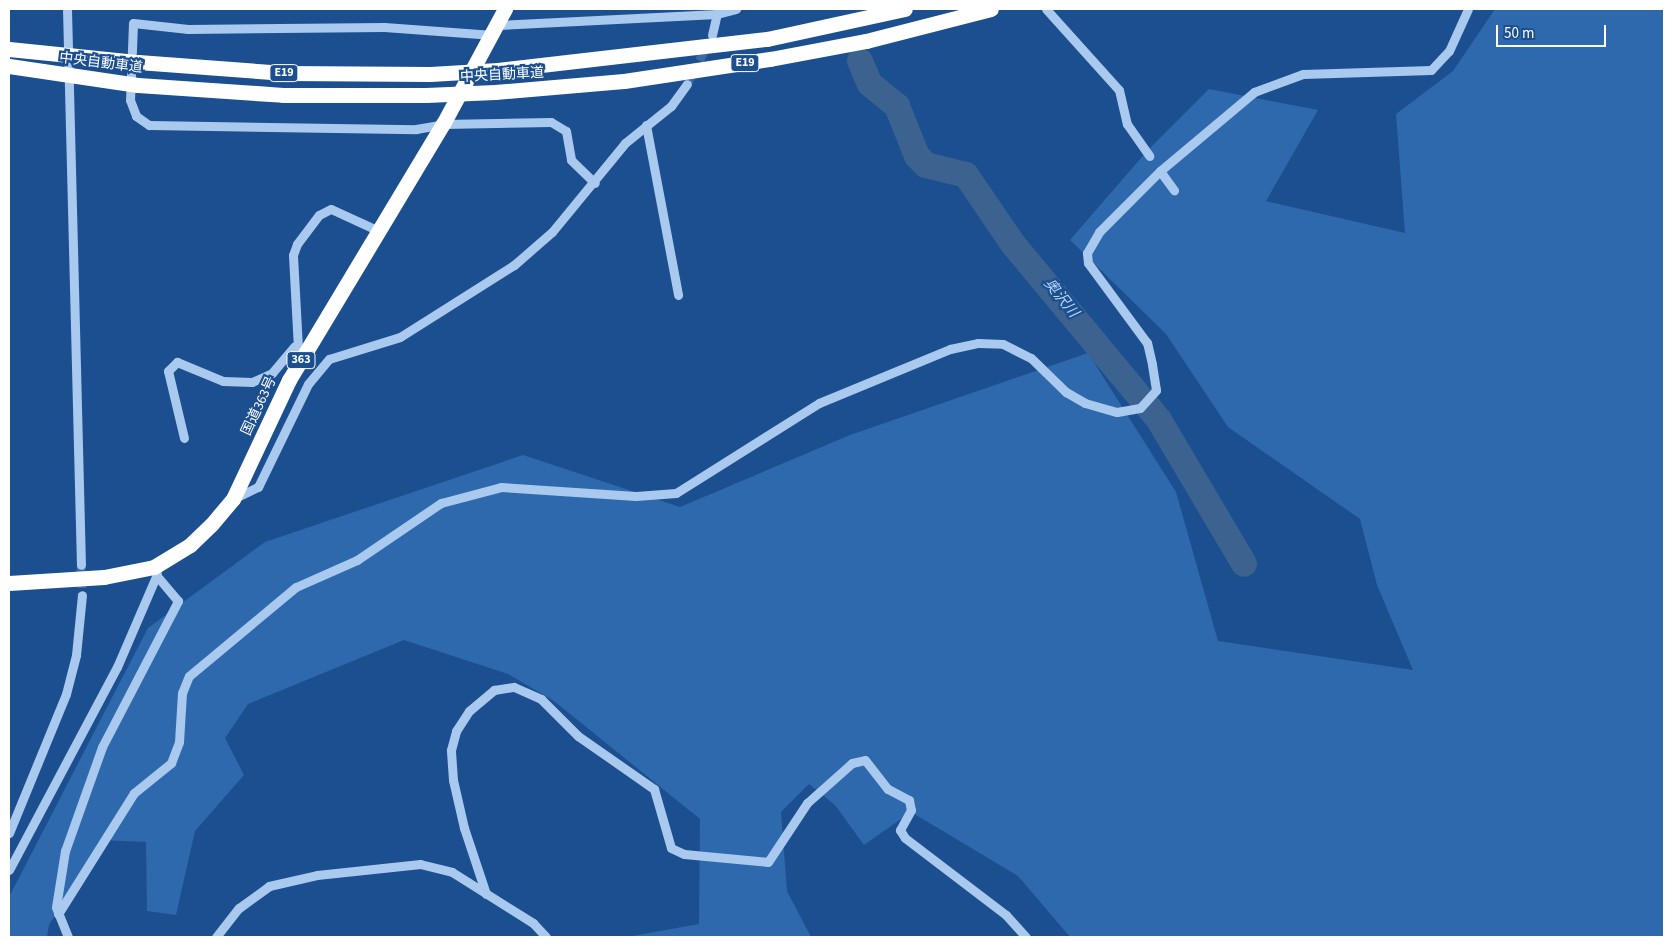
<!DOCTYPE html>
<html>
<head>
<meta charset="utf-8">
<style>
	body { margin:0 }
	#map { position:relative; width:1673px; height:946px; overflow:hidden; background:#1b4f8f; font-family:"Source Sans 3","Noto Sans JP",sans-serif }
	div>[style] { position:absolute }
	.green>* { inset:0; background:#2e69ad }
	.river>* { height:26px; margin:-13px; padding:0 13px; transform-origin:13px; border-radius:13px; background:#3c6290 }
	.minor-tunnel>* { height:9px; margin-top:-4.5px; transform-origin:0; background:repeating-linear-gradient(90deg,#3d69a0 0 9px,transparent 0 13.5px) }
	.minor>* { height:9px; margin:-4.5px; padding:0 4.5px; transform-origin:4.5px; border-radius:4.5px; background:#a9c9ee }
	.highway>* { height:15px; margin:-7.5px; padding:0 7.5px; transform-origin:7.5px; border-radius:7.5px; background:#fff }
	.highway-bridge>* { height:15px; margin:-7.5px; padding:0 7.5px; transform-origin:7.5px; border-radius:7.5px; background:#fff }
	span { translate:-50% -50%; white-space:nowrap; text-align:center; line-height:1.15; -webkit-text-stroke:4.5px #1b4f8f; paint-order:stroke }
	.shield-label span { padding:1px 4px; background:#1b4f8f; border:1px solid; border-radius:4px; -webkit-text-stroke-width:0 }
	.shield-label { font-size:12px; color:#fff; font-weight:700 }
	.street-label { font-size:14px; color:#fff }
	.water-label { font-size:15px; color:#b5d3f5; font-style:italic }
	.frame { position:absolute; inset:0; border:10px solid #fff; pointer-events:none }
	.scale { position:absolute; left:1496px; top:25px; width:110px; height:22px; box-sizing:border-box; border:2px solid #fff; border-top:0; padding-left:6px; font-size:15px; line-height:18px; white-space:nowrap; color:#fff; -webkit-text-stroke:4px #1b4f8f; paint-order:stroke }
</style>
</head>
<body>
<div id="map">
	<div class="green">
		<div style="clip-path:polygon(1495px 9px,1664px 9px,1664px 937px,1070px 937px,1018px 876px,911px 812px,864px 845px,835px 805px,809px 784px,781px 812px,787px 891px,811px 937px,627px 937px,699px 924px,700px 819px,554px 701px,508px 674px,404px 640px,248px 704px,225px 738px,244px 775px,195px 831px,176px 915px,147px 911px,146px 842px,100px 840px,49px 925px,47px 937px,9px 937px,9px 897px,148px 628px,265px 542px,523px 455px,680px 507px,850px 435px,1088px 353px,1176px 492px,1218px 641px,1413px 670px,1377px 585px,1360px 519px,1228px 427px,1166px 334px,1070px 240px,1147px 151px,1209px 89px,1318px 110px,1266px 201px,1405px 233px,1396px 114px,1453px 71px)"></div>
	</div>
	<div class="river">
		<div style="left:860px;top:61px;width:25px;rotate:67deg"></div>
		<div style="left:870px;top:84px;width:35px;rotate:39deg"></div>
		<div style="left:897px;top:106px;width:54px;rotate:68.2deg"></div>
		<div style="left:917px;top:156px;width:13px;rotate:45deg"></div>
		<div style="left:926px;top:165px;width:41px;rotate:14deg"></div>
		<div style="left:966px;top:175px;width:83px;rotate:55.7deg"></div>
		<div style="left:1013px;top:244px;width:229px;rotate:50.3deg"></div>
		<div style="left:1159px;top:420px;width:167px;rotate:59.4deg"></div>
	</div>
	<div class="minor-tunnel">
		<div style="left:687px;top:84px;width:45px;rotate:-62.3deg"></div>
		<div style="left:81px;top:565px;width:30px;rotate:88deg"></div>
	</div>
	<div class="minor">
		<div style="left:67px;top:9px;width:556px;rotate:88.56deg"></div>
		<div style="left:1046px;top:9px;width:109px;rotate:48deg"></div>
		<div style="left:1119px;top:90px;width:35px;rotate:77deg"></div>
		<div style="left:1127px;top:124px;width:39px;rotate:55deg"></div>
		<div style="left:499px;top:25px;width:218px;rotate:-2.9deg"></div>
		<div style="left:717px;top:14px;width:20px;rotate:-15deg"></div>
		<div style="left:493px;top:35px;width:109px;rotate:-175.8deg"></div>
		<div style="left:384px;top:27px;width:196px;rotate:179.4deg"></div>
		<div style="left:188px;top:29px;width:55px;rotate:-173.8deg"></div>
		<div style="left:133px;top:23px;width:77px;rotate:92.2deg"></div>
		<div style="left:130px;top:100px;width:17px;rotate:69deg"></div>
		<div style="left:136px;top:116px;width:16px;rotate:35deg"></div>
		<div style="left:149px;top:125px;width:267px;rotate:0.9deg"></div>
		<div style="left:416px;top:129px;width:27px;rotate:-10deg"></div>
		<div style="left:443px;top:124px;width:108px;rotate:-1.1deg"></div>
		<div style="left:551px;top:122px;width:17px;rotate:31deg"></div>
		<div style="left:566px;top:131px;width:29px;rotate:80deg"></div>
		<div style="left:571px;top:160px;width:33px;rotate:44deg"></div>
		<div style="left:712px;top:35px;width:22px;rotate:-77deg"></div>
		<div style="left:646px;top:125px;width:173px;rotate:79.3deg"></div>
		<div style="left:1160px;top:171px;width:24px;rotate:54deg"></div>
		<div style="left:298px;top:348px;width:93px;rotate:-93.1deg"></div>
		<div style="left:293px;top:255px;width:12px;rotate:-70deg"></div>
		<div style="left:297px;top:244px;width:36px;rotate:-53deg"></div>
		<div style="left:319px;top:215px;width:13px;rotate:-27deg"></div>
		<div style="left:331px;top:209px;width:53px;rotate:24.6deg"></div>
		<div style="left:184px;top:438px;width:69px;rotate:-103.4deg"></div>
		<div style="left:168px;top:371px;width:13px;rotate:-45deg"></div>
		<div style="left:177px;top:362px;width:50px;rotate:22.4deg"></div>
		<div style="left:223px;top:381px;width:29px;rotate:2deg"></div>
		<div style="left:252px;top:382px;width:22px;rotate:-24deg"></div>
		<div style="left:272px;top:373px;width:35px;rotate:-50deg"></div>
		<div style="left:233px;top:499px;width:28px;rotate:-26deg"></div>
		<div style="left:258px;top:487px;width:114px;rotate:-64.1deg"></div>
		<div style="left:308px;top:384px;width:33px;rotate:-50deg"></div>
		<div style="left:329px;top:359px;width:74px;rotate:-17.2deg"></div>
		<div style="left:400px;top:337px;width:135px;rotate:-32.3deg"></div>
		<div style="left:514px;top:265px;width:50px;rotate:-41deg"></div>
		<div style="left:552px;top:232px;width:115px;rotate:-50.6deg"></div>
		<div style="left:625px;top:143px;width:59px;rotate:-38.8deg"></div>
		<div style="left:671px;top:106px;width:27px;rotate:-54deg"></div>
		<div style="left:9px;top:833px;width:150px;rotate:-67.7deg"></div>
		<div style="left:66px;top:694px;width:40px;rotate:-75.6deg"></div>
		<div style="left:76px;top:655px;width:60px;rotate:-84.3deg"></div>
		<div style="left:9px;top:870px;width:230px;rotate:-62deg"></div>
		<div style="left:117px;top:667px;width:101px;rotate:-66.7deg"></div>
		<div style="left:486px;top:894px;width:70px;rotate:-108.4deg"></div>
		<div style="left:464px;top:828px;width:49px;rotate:-102.9deg"></div>
		<div style="left:453px;top:780px;width:30px;rotate:-94deg"></div>
		<div style="left:451px;top:750px;width:20px;rotate:-75deg"></div>
		<div style="left:456px;top:731px;width:24px;rotate:-57deg"></div>
		<div style="left:469px;top:711px;width:33px;rotate:-40deg"></div>
		<div style="left:494px;top:690px;width:20px;rotate:-9deg"></div>
		<div style="left:514px;top:687px;width:30px;rotate:24deg"></div>
		<div style="left:541px;top:699px;width:52px;rotate:45deg"></div>
		<div style="left:578px;top:736px;width:93px;rotate:34.9deg"></div>
		<div style="left:654px;top:789px;width:61px;rotate:73.9deg"></div>
		<div style="left:671px;top:848px;width:14px;rotate:25deg"></div>
		<div style="left:684px;top:854px;width:84px;rotate:5.4deg"></div>
		<div style="left:768px;top:862px;width:71px;rotate:-56.5deg"></div>
		<div style="left:807px;top:803px;width:60px;rotate:-41.6deg"></div>
		<div style="left:852px;top:763px;width:13px;rotate:-13deg"></div>
		<div style="left:865px;top:760px;width:37px;rotate:52deg"></div>
		<div style="left:888px;top:789px;width:24px;rotate:28deg"></div>
		<div style="left:909px;top:800px;width:10px;rotate:79deg"></div>
		<div style="left:911px;top:810px;width:23px;rotate:119deg"></div>
		<div style="left:900px;top:830px;width:9px;rotate:58deg"></div>
		<div style="left:905px;top:838px;width:127px;rotate:37.3deg"></div>
		<div style="left:1006px;top:915px;width:30px;rotate:48deg"></div>
		<div style="left:58px;top:914px;width:143px;rotate:-57.9deg"></div>
		<div style="left:134px;top:793px;width:48px;rotate:-39deg"></div>
		<div style="left:171px;top:763px;width:22px;rotate:-69deg"></div>
		<div style="left:179px;top:742px;width:49px;rotate:-86.5deg"></div>
		<div style="left:182px;top:693px;width:18px;rotate:-68deg"></div>
		<div style="left:189px;top:676px;width:139px;rotate:-39.8deg"></div>
		<div style="left:296px;top:587px;width:67px;rotate:-23.9deg"></div>
		<div style="left:357px;top:560px;width:102px;rotate:-34.2deg"></div>
		<div style="left:441px;top:503px;width:62px;rotate:-14.9deg"></div>
		<div style="left:501px;top:487px;width:135px;rotate:3.8deg"></div>
		<div style="left:636px;top:496px;width:40px;rotate:-4.3deg"></div>
		<div style="left:676px;top:493px;width:169px;rotate:-32.2deg"></div>
		<div style="left:819px;top:403px;width:142px;rotate:-22.4deg"></div>
		<div style="left:950px;top:349px;width:29px;rotate:-12deg"></div>
		<div style="left:978px;top:343px;width:25px;rotate:2deg"></div>
		<div style="left:1003px;top:344px;width:31px;rotate:27deg"></div>
		<div style="left:1031px;top:358px;width:49px;rotate:44.2deg"></div>
		<div style="left:1066px;top:392px;width:22px;rotate:30deg"></div>
		<div style="left:1085px;top:403px;width:33px;rotate:16deg"></div>
		<div style="left:1117px;top:412px;width:23px;rotate:-10deg"></div>
		<div style="left:1140px;top:408px;width:24px;rotate:-48deg"></div>
		<div style="left:1156px;top:390px;width:26px;rotate:-99deg"></div>
		<div style="left:1152px;top:364px;width:22px;rotate:-103deg"></div>
		<div style="left:1147px;top:343px;width:99px;rotate:-126.4deg"></div>
		<div style="left:1088px;top:263px;width:10px;rotate:-96deg"></div>
		<div style="left:1087px;top:253px;width:24px;rotate:-60deg"></div>
		<div style="left:1099px;top:232px;width:86px;rotate:-45deg"></div>
		<div style="left:1160px;top:171px;width:123px;rotate:-40deg"></div>
		<div style="left:1254px;top:92px;width:52px;rotate:-20.2deg"></div>
		<div style="left:1303px;top:74px;width:128px;rotate:-1.8deg"></div>
		<div style="left:1431px;top:70px;width:26px;rotate:-47deg"></div>
		<div style="left:1449px;top:51px;width:46px;rotate:-65.7deg"></div>
		<div style="left:68px;top:937px;width:32px;rotate:-112deg"></div>
		<div style="left:56px;top:907px;width:57px;rotate:-80.9deg"></div>
		<div style="left:65px;top:851px;width:110px;rotate:-70.4deg"></div>
		<div style="left:102px;top:747px;width:165px;rotate:-62.5deg"></div>
		<div style="left:178px;top:601px;width:30px;rotate:-130deg"></div>
		<div style="left:216px;top:937px;width:37px;rotate:-52deg"></div>
		<div style="left:239px;top:908px;width:37px;rotate:-36deg"></div>
		<div style="left:269px;top:886px;width:49px;rotate:-12.9deg"></div>
		<div style="left:317px;top:875px;width:104px;rotate:-6.1deg"></div>
		<div style="left:420px;top:864px;width:33px;rotate:14deg"></div>
		<div style="left:452px;top:872px;width:96px;rotate:32.2deg"></div>
		<div style="left:533px;top:923px;width:19px;rotate:47deg"></div>
	</div>
	<div class="highway">
		<div style="left:138px;top:62px;width:147px;rotate:4.3deg"></div>
		<div style="left:285px;top:73px;width:145px;rotate:0.4deg"></div>
		<div style="left:498px;top:70px;width:271px;rotate:-6.6deg"></div>
		<div style="left:767px;top:39px;width:141px;rotate:-12.3deg"></div>
		<div style="left:138px;top:85px;width:145px;rotate:3.9deg"></div>
		<div style="left:283px;top:95px;width:143px"></div>
		<div style="left:495px;top:92px;width:129px;rotate:-4.9deg"></div>
		<div style="left:624px;top:81px;width:148px;rotate:-8.6deg"></div>
		<div style="left:770px;top:59px;width:98px;rotate:-10.6deg"></div>
		<div style="left:866px;top:41px;width:129px;rotate:-14.4deg"></div>
		<div style="left:9px;top:583px;width:95px;rotate:-3.6deg"></div>
		<div style="left:104px;top:577px;width:51px;rotate:-11.3deg"></div>
		<div style="left:154px;top:567px;width:42px;rotate:-31.4deg"></div>
		<div style="left:190px;top:545px;width:29px;rotate:-44deg"></div>
		<div style="left:211px;top:525px;width:34px;rotate:-50deg"></div>
		<div style="left:233px;top:499px;width:132px;rotate:-64.8deg"></div>
		<div style="left:289px;top:380px;width:299px;rotate:-59deg"></div>
		<div style="left:443px;top:124px;width:131px;rotate:-61.7deg"></div>
	</div>
	<div class="highway-bridge">
		<div style="left:9px;top:49px;width:130px;rotate:5.8deg"></div>
		<div style="left:9px;top:66px;width:130px;rotate:8.4deg"></div>
		<div style="left:430px;top:74px;width:68px;rotate:-3.4deg"></div>
		<div style="left:426px;top:95px;width:69px;rotate:-2.5deg"></div>
	</div>
	<div class="shield-label">
		<span style="left:745px;top:63px">E19</span>
		<span style="left:284px;top:73px">E19</span>
		<span style="left:301px;top:360px">363</span>
	</div>
	<div class="street-label">
		<span style="left:101px;top:63px;rotate:7deg">中央自動車道</span>
		<span style="left:502px;top:75px;rotate:-3deg">中央自動車道</span>
		<span style="left:259px;top:406px;rotate:-65deg">国道363号</span>
	</div>
	<div class="water-label">
		<span style="left:1061px;top:298px;rotate:51deg">奥沢川</span>
	</div>
	<div class="frame"></div>
	<div class="scale">50 m</div>
</div>
</body>
</html>
